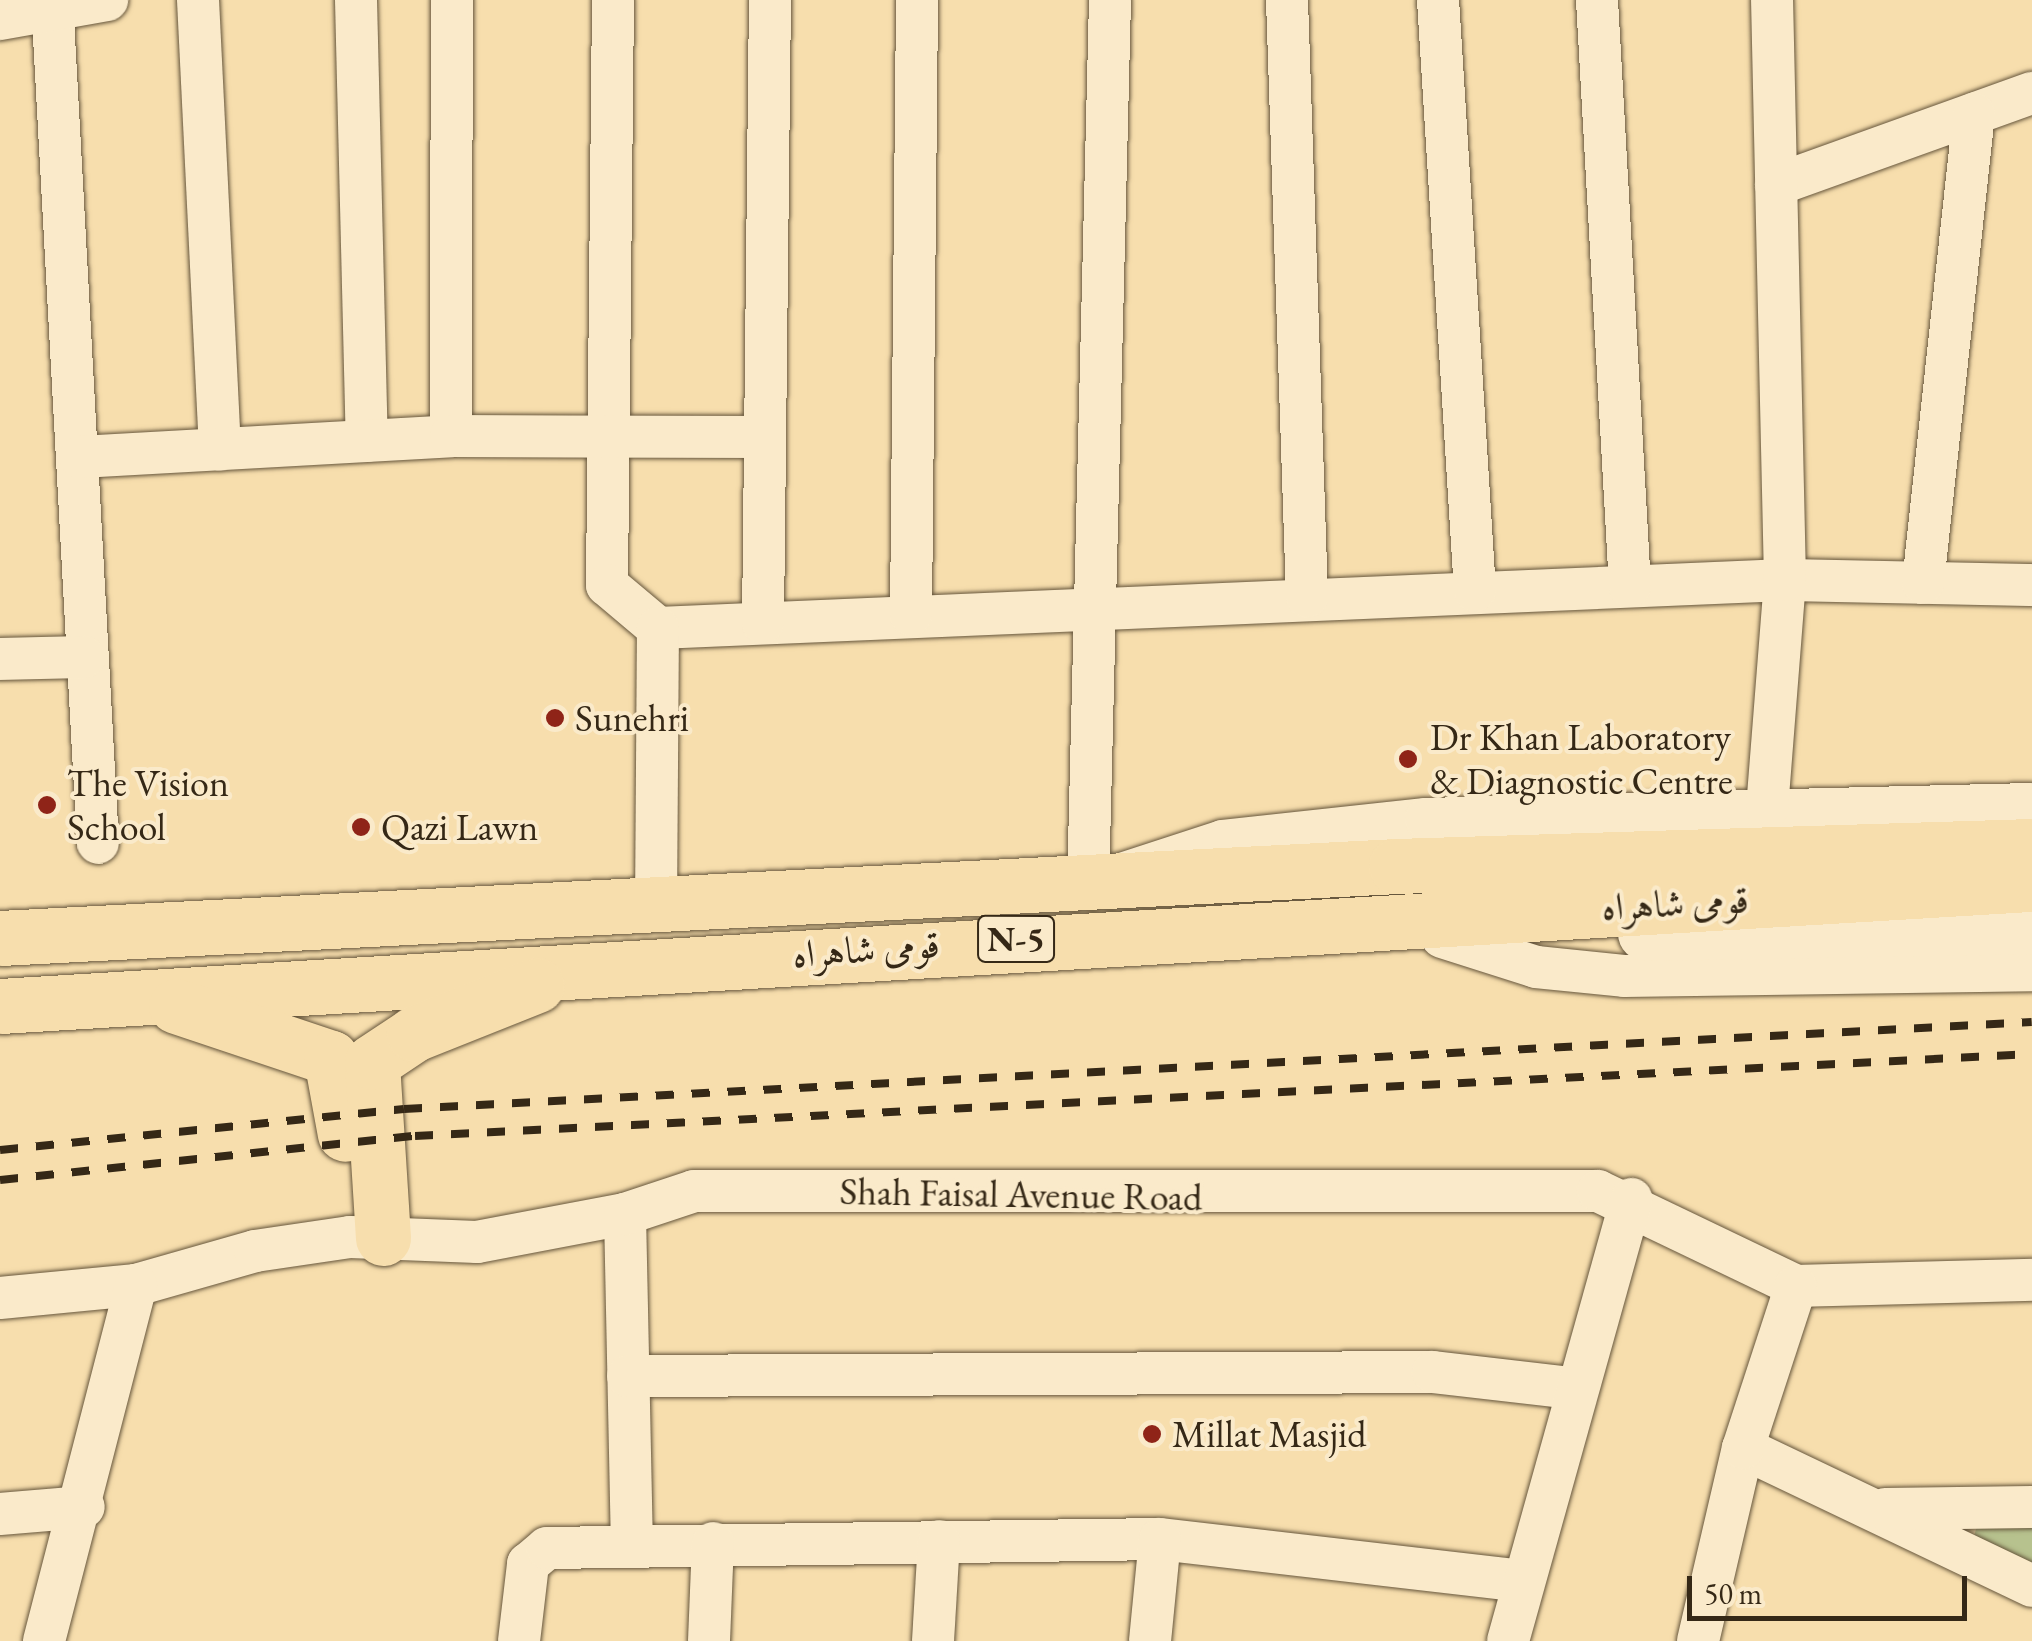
<!DOCTYPE html>
<html>
<head>
<meta charset="utf-8">
<style>
	body { margin:0 }
	#map { position:relative; width:2032px; height:1641px; overflow:hidden; background:#f7dead; font-family:"EB Garamond",Amiri,serif }
	div>[style] { position:absolute }
	.green>* { inset:0; background:#b7c28e }
	.roads { filter:drop-shadow(0 0 2px #66563c) drop-shadow(0 0 2px #66563c) }
	.street>* { height:42px; margin:-21px; padding:0 21px; transform-origin:21px; border-radius:21px; background:#faeaca }
	.secondary>* { height:55px; margin:-27.5px; padding:0 27.5px; transform-origin:27.5px; border-radius:27.5px; background:#faeaca }
	.highway>* { height:55px; margin:-27.5px; padding:0 27.5px; transform-origin:27.5px; border-radius:27.5px; background:#f7dead }
	.rail>* { height:8px; margin-top:-4px; transform-origin:0; background:repeating-linear-gradient(90deg,#352816 0 18px,transparent 0 36px) }
	.dots>* { width:28px; height:28px; translate:-50% -50%; box-sizing:border-box; border:5px solid #faeaca; border-radius:50% }
	span { translate:-50% -50%; white-space:nowrap; text-align:center; line-height:1.15; -webkit-text-stroke:8px #faeaca; paint-order:stroke }
	.shield-label span { padding:2px 8px; background:#faeaca; border:2px solid; border-radius:8px; -webkit-text-stroke-width:0 }
	.shield-label { font-size:35px; color:#352816; font-weight:700 }
	.poi-label { font-size:38px; color:#352816 }
	.left { translate:0 -50%; text-align:left }
	.street-label { font-size:38px; color:#352816 }
	.scale { position:absolute; left:1687px; top:1576px; width:280px; height:45px; box-sizing:border-box; border:5px solid #352816; border-top:0; padding-left:12px; font-size:30px; line-height:35px; white-space:nowrap; color:#352816; -webkit-text-stroke:8px #faeaca; paint-order:stroke }
</style>
</head>
<body>
<div id="map">
	<div class="green">
		<div style="clip-path:polygon(1978px 1521px,2032px 1522px,2032px 1571px,1973px 1541px)"></div>
	</div>
	<div class="roads">
		<div class="street">
			<div style="left:52px;top:0;width:844px;rotate:86.88deg"></div>
			<div style="left:198px;top:0;width:450px;rotate:87.2deg"></div>
			<div style="left:356px;top:0;width:441px;rotate:88.6deg"></div>
			<div style="left:613px;top:0;width:585px;rotate:90.59deg"></div>
			<div style="left:607px;top:585px;width:67px;rotate:40.1deg"></div>
			<div style="left:658px;top:628px;width:1128px;rotate:-2.44deg"></div>
			<div style="left:1785px;top:580px;width:247px;rotate:1.2deg"></div>
			<div style="left:1110px;top:0;width:885px;rotate:91.42deg"></div>
			<div style="left:1088px;top:885px;width:142px;rotate:-18.1deg"></div>
			<div style="left:1223px;top:841px;width:204px;rotate:-6.2deg"></div>
			<div style="left:1426px;top:819px;width:606px;rotate:-1.42deg"></div>
			<div style="left:1287px;top:0;width:597px;rotate:88.08deg"></div>
			<div style="left:1438px;top:0;width:592px;rotate:86.42deg"></div>
			<div style="left:1597px;top:0;width:587px;rotate:86.78deg"></div>
			<div style="left:0;top:19px;width:109px;rotate:-10.1deg"></div>
			<div style="left:1776px;top:185px;width:272px;rotate:-19.8deg"></div>
			<div style="left:451px;top:436px;width:436px;rotate:-89.9deg"></div>
			<div style="left:80px;top:457px;width:372px;rotate:-3.2deg"></div>
			<div style="left:451px;top:436px;width:314px;rotate:0.2deg"></div>
			<div style="left:1923px;top:583px;width:472px;rotate:-83.8deg"></div>
			<div style="left:911px;top:615px;width:615px;rotate:-89.44deg"></div>
			<div style="left:763px;top:623px;width:623px;rotate:-89.36deg"></div>
			<div style="left:0;top:659px;width:84px;rotate:-1.4deg"></div>
			<div style="left:1767px;top:809px;width:230px;rotate:-85.5deg"></div>
			<div style="left:1785px;top:580px;width:580px;rotate:-91.28deg"></div>
			<div style="left:656px;top:909px;width:281px;rotate:-89.6deg"></div>
			<div style="left:1442px;top:937px;width:99px;rotate:17.7deg"></div>
			<div style="left:1536px;top:967px;width:88px;rotate:5.8deg"></div>
			<div style="left:1624px;top:976px;width:408px;rotate:-0.8deg"></div>
			<div style="left:625px;top:1214px;width:329px;rotate:88.8deg"></div>
			<div style="left:0;top:1298px;width:137px;rotate:-5.5deg"></div>
			<div style="left:136px;top:1285px;width:124px;rotate:-15.9deg"></div>
			<div style="left:255px;top:1251px;width:96px;rotate:-8.4deg"></div>
			<div style="left:350px;top:1237px;width:127px;rotate:2.3deg"></div>
			<div style="left:477px;top:1242px;width:151px;rotate:-10.7deg"></div>
			<div style="left:625px;top:1214px;width:73px;rotate:-18.4deg"></div>
			<div style="left:694px;top:1191px;width:904px"></div>
			<div style="left:1598px;top:1191px;width:220px;rotate:25.6deg"></div>
			<div style="left:1796px;top:1286px;width:236px;rotate:-1.5deg"></div>
			<div style="left:628px;top:1376px;width:805px;rotate:-0.28deg"></div>
			<div style="left:1433px;top:1372px;width:140px;rotate:6.6deg"></div>
			<div style="left:1743px;top:1448px;width:320px;rotate:25.5deg"></div>
			<div style="left:1885px;top:1509px;width:147px;rotate:-0.8deg"></div>
			<div style="left:0;top:1514px;width:84px;rotate:-4.8deg"></div>
			<div style="left:44px;top:1641px;width:368px;rotate:-75.5deg"></div>
			<div style="left:519px;top:1641px;width:78px;rotate:-83.3deg"></div>
			<div style="left:528px;top:1564px;width:25px;rotate:-40deg"></div>
			<div style="left:547px;top:1548px;width:613px;rotate:-0.84deg"></div>
			<div style="left:1160px;top:1539px;width:365px;rotate:6.6deg"></div>
			<div style="left:709px;top:1641px;width:98px;rotate:-87.7deg"></div>
			<div style="left:933px;top:1641px;width:100px;rotate:-86.6deg"></div>
			<div style="left:1150px;top:1641px;width:102px;rotate:-84.4deg"></div>
			<div style="left:1508px;top:1641px;width:459px;rotate:-74.4deg"></div>
			<div style="left:1698px;top:1641px;width:198px;rotate:-76.9deg"></div>
			<div style="left:1743px;top:1448px;width:170px;rotate:-71.9deg"></div>
		</div>
		<div class="secondary">
			<div style="left:1645px;top:933px;width:387px;rotate:-1deg"></div>
		</div>
		<div class="highway">
			<div style="left:0;top:938px;width:1398px;rotate:-2.95deg"></div>
			<div style="left:1396px;top:866px;width:636px;rotate:-1.8deg"></div>
			<div style="left:0;top:1006px;width:2036px;rotate:-3.44deg"></div>
			<div style="left:176px;top:1006px;width:163px;rotate:18.5deg"></div>
			<div style="left:331px;top:1058px;width:77px;rotate:79.6deg"></div>
			<div style="left:383px;top:1238px;width:176px;rotate:-93.6deg"></div>
			<div style="left:372px;top:1062px;width:50px;rotate:-33.7deg"></div>
			<div style="left:414px;top:1034px;width:132px;rotate:-21.7deg"></div>
		</div>
	</div>
	<div class="rail">
		<div style="left:0;top:1150px;width:406px;rotate:-5.8deg"></div>
		<div style="left:404px;top:1109px;width:1630px;rotate:-3.06deg"></div>
		<div style="left:0;top:1180px;width:417px;rotate:-6.1deg"></div>
		<div style="left:415px;top:1136px;width:1619px;rotate:-2.9deg"></div>
	</div>
	<div class="dots">
		<div style="left:555px;top:718px;background:#8f2418"></div>
		<div style="left:1408px;top:759px;background:#8f2418"></div>
		<div style="left:47px;top:805px;background:#8f2418"></div>
		<div style="left:361px;top:827px;background:#8f2418"></div>
		<div style="left:1152px;top:1434px;background:#8f2418"></div>
	</div>
	<div class="shield-label">
		<span style="left:1016px;top:939px">N-5</span>
	</div>
	<div class="poi-label">
		<span class="left" style="left:575px;top:718px">Sunehri</span>
		<span class="left" style="left:1430px;top:759px">Dr Khan Laboratory<br>&amp; Diagnostic Centre</span>
		<span class="left" style="left:67px;top:805px">The Vision<br>School</span>
		<span class="left" style="left:381px;top:827px">Qazi Lawn</span>
		<span class="left" style="left:1172px;top:1434px">Millat Masjid</span>
	</div>
	<div class="street-label">
		<span style="left:1675px;top:903px;rotate:-3deg">قومی شاہراہ</span>
		<span style="left:866px;top:949px;rotate:-4deg">قومی شاہراہ</span>
		<span style="left:1021px;top:1194px;rotate:1deg">Shah Faisal Avenue Road</span>
	</div>
	<div class="scale">50 m</div>
</div>
</body>
</html>
